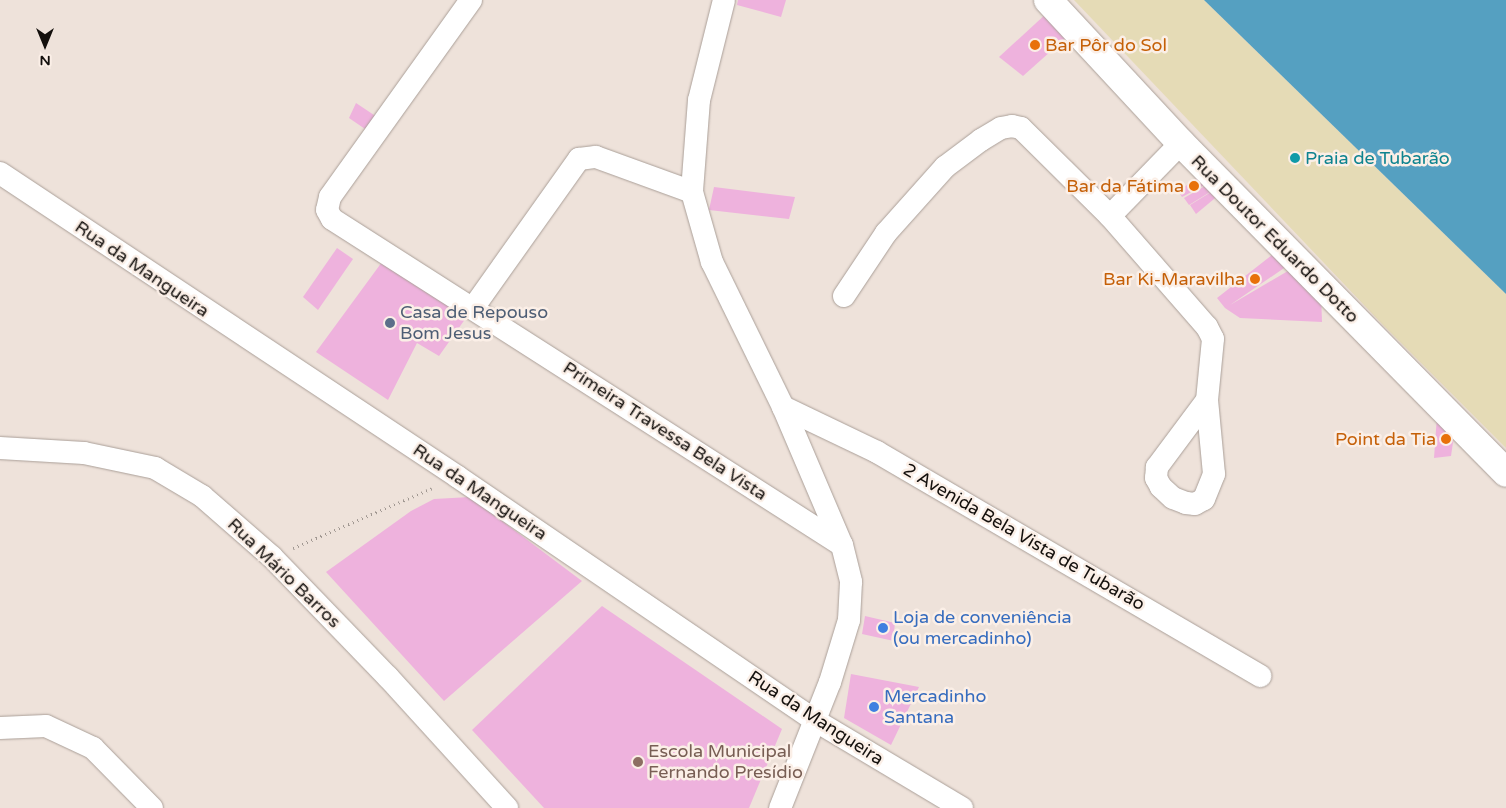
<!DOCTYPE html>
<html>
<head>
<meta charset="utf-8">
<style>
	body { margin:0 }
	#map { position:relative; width:1506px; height:808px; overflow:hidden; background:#eee2da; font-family:"Varela Round",sans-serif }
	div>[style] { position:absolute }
	.sand>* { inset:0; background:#e5dbb6 }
	.water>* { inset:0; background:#55a0c1 }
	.building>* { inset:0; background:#eeb2dd }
	.path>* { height:3px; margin-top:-1.5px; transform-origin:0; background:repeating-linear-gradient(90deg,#a19892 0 1px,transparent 0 5px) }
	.roads { filter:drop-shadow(0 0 1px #aa9f98) drop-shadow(0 0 1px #aa9f98) }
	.minor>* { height:22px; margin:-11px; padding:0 11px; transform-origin:11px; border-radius:11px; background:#fff }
	.major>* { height:28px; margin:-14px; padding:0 14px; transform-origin:14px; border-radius:14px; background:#fff }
	.dots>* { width:14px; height:14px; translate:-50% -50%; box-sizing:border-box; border:2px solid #fbefe7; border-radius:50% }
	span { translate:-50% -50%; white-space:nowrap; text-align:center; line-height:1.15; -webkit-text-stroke:5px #fbefe7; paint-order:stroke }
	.food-label { font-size:18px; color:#c56008 }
	.left { translate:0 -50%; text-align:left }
	.right { translate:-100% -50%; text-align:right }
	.culture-label { font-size:18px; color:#0d838f }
	.street-label { font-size:18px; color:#14100d }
	.service-label { font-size:18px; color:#4e5e75 }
	.shop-label { font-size:18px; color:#366cbe }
	.education-label { font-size:18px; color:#785e54 }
	.north { position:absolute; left:20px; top:20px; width:50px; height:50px; -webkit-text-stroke:4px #fbefe7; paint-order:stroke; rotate:180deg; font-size:14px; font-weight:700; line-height:20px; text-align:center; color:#14100d }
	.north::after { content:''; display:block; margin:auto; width:18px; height:22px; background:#14100d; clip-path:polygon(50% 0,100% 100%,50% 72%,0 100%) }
</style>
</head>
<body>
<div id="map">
	<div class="sand">
		<div style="clip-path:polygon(1074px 0,1204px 0,1506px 294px,1506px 448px,1382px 324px)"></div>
	</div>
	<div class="water">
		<div style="clip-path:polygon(1204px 0,1506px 0,1506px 294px)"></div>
	</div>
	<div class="building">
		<div style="clip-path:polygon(738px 0,786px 0,781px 17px,737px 5px)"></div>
		<div style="clip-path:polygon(1048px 12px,1069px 35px,1023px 76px,999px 57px)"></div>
		<div style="clip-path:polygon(356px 103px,377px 117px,368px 131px,349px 118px)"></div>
		<div style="clip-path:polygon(1202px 175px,1210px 182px,1182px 197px,1178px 191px)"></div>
		<div style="clip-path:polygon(1210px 183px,1215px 189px,1189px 205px,1184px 198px)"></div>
		<div style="clip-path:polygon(714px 187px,795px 197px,789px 219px,709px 210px)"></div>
		<div style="clip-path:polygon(1216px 189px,1220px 194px,1196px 214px,1190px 205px)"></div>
		<div style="clip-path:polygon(337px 248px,353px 259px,318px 310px,303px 297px)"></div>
		<div style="clip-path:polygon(1277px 251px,1290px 264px,1230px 305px,1293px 268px,1321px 294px,1322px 322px,1240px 318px,1225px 308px,1217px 298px)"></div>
		<div style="clip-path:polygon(382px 262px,468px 315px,439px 356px,417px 343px,388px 400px,316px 352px)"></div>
		<div style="clip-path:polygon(1437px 416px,1455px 429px,1451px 456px,1434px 458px)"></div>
		<div style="clip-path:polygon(470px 497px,582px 581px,444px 701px,326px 572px,411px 511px,434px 499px)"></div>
		<div style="clip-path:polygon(602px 606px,782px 729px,749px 808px,544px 808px,472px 730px)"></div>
		<div style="clip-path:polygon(865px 616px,895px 623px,894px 632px,903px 635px,903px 643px,862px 634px)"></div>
		<div style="clip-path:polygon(851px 674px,919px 687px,891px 745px,844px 718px)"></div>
	</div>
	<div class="path">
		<div style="left:293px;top:548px;width:151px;rotate:-23.3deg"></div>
	</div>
	<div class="roads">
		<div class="minor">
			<div style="left:471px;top:0;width:242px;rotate:125.6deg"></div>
			<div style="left:330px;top:197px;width:13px;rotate:103deg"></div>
			<div style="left:327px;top:210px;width:10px;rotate:61deg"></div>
			<div style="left:332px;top:219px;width:605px;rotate:32.59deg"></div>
			<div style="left:724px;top:0;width:103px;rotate:104deg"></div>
			<div style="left:699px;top:100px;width:92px;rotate:94.4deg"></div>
			<div style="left:692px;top:192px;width:73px;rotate:74.1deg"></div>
			<div style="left:712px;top:262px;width:161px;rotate:63.9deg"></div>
			<div style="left:783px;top:407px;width:150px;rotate:66.9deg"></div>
			<div style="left:842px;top:545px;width:38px;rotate:76deg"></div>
			<div style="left:851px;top:582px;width:38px;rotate:93deg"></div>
			<div style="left:849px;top:620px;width:65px;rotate:107deg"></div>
			<div style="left:830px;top:682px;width:136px;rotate:111.6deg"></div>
			<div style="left:0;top:173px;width:550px;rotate:33.57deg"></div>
			<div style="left:458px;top:477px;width:433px;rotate:34.3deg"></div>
			<div style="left:816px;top:721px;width:170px;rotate:30.8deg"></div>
			<div style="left:1110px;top:216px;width:102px;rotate:-45.8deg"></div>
			<div style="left:844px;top:296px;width:76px;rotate:-56.3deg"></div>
			<div style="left:886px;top:233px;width:89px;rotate:-48.2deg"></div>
			<div style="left:945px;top:167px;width:45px;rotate:-36.9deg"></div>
			<div style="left:981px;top:140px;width:23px;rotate:-31deg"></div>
			<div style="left:1001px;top:128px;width:11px;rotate:-10deg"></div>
			<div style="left:1012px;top:126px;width:9px;rotate:13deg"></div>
			<div style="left:1021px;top:128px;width:125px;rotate:44.7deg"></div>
			<div style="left:1110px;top:216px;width:147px;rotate:48.9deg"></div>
			<div style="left:1207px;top:327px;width:13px;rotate:63deg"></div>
			<div style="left:1213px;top:339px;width:61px;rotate:95.6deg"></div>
			<div style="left:1207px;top:400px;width:84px;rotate:126.7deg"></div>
			<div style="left:1157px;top:467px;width:11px;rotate:95deg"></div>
			<div style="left:1156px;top:478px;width:10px;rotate:61deg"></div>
			<div style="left:1161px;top:487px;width:16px;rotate:43deg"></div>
			<div style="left:1173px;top:498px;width:14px;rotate:21deg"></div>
			<div style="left:1186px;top:503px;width:9px;rotate:6deg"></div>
			<div style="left:1195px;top:504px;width:10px;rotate:-29deg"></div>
			<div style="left:1204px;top:499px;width:27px;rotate:-68deg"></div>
			<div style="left:1214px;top:474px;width:74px;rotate:-95.4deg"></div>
			<div style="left:473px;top:308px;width:183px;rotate:-54.6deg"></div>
			<div style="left:579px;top:159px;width:17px;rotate:-7deg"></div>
			<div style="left:596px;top:157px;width:102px;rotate:20deg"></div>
			<div style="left:783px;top:407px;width:104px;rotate:25.6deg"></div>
			<div style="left:877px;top:452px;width:444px;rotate:30.3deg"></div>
			<div style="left:0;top:448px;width:84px;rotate:3.4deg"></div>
			<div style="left:84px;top:453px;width:73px;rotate:11.9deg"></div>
			<div style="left:155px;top:468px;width:55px;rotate:30.8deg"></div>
			<div style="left:202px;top:496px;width:93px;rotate:41.1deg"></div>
			<div style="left:272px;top:557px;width:167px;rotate:46deg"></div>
			<div style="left:388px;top:677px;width:177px;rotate:47.7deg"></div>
			<div style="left:0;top:728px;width:46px;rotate:-2.5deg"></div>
			<div style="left:46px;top:726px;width:52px;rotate:25.1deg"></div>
			<div style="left:93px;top:748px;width:84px;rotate:45.5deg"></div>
		</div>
		<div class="major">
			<div style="left:1048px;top:0;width:195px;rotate:47.1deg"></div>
			<div style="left:1181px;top:143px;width:463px;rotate:45.4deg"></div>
		</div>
	</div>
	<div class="dots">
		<div style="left:1035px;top:45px;background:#e8710a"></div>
		<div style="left:1295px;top:158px;background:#0f9aa8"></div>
		<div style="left:1194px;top:186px;background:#e8710a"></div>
		<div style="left:1255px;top:279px;background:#e8710a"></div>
		<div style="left:390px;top:323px;background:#5c6f8a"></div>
		<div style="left:1446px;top:439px;background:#e8710a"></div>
		<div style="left:883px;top:628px;background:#3f7fe0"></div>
		<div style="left:874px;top:707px;background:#3f7fe0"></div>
		<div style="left:638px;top:762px;background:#8d6e63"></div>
	</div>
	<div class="food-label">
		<span class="left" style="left:1045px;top:45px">Bar Pôr do Sol</span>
		<span class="right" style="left:1184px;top:186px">Bar da Fátima</span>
		<span class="right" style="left:1245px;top:279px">Bar Ki-Maravilha</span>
		<span class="right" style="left:1436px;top:439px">Point da Tia</span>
	</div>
	<div class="culture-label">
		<span class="left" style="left:1305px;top:158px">Praia de Tubarão</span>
	</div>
	<div class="street-label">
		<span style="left:1275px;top:239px;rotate:45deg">Rua Doutor Eduardo Dotto</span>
		<span style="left:142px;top:269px;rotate:34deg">Rua da Mangueira</span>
		<span style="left:665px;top:431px;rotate:33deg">Primeira Travessa Bela Vista</span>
		<span style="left:480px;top:492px;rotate:34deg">Rua da Mangueira</span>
		<span style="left:1024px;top:537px;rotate:30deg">2 Avenida Bela Vista de Tubarão</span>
		<span style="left:284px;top:573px;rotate:44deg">Rua Mário Barros</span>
		<span style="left:816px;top:718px;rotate:33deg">Rua da Mangueira</span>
	</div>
	<div class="service-label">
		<span class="left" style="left:400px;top:323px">Casa de Repouso<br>Bom Jesus</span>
	</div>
	<div class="shop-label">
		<span class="left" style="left:893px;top:628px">Loja de conveniência<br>(ou mercadinho)</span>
		<span class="left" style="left:884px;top:707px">Mercadinho<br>Santana</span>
	</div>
	<div class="education-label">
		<span class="left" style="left:648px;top:762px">Escola Municipal<br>Fernando Presídio</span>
	</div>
	<div class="north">N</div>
</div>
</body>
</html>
